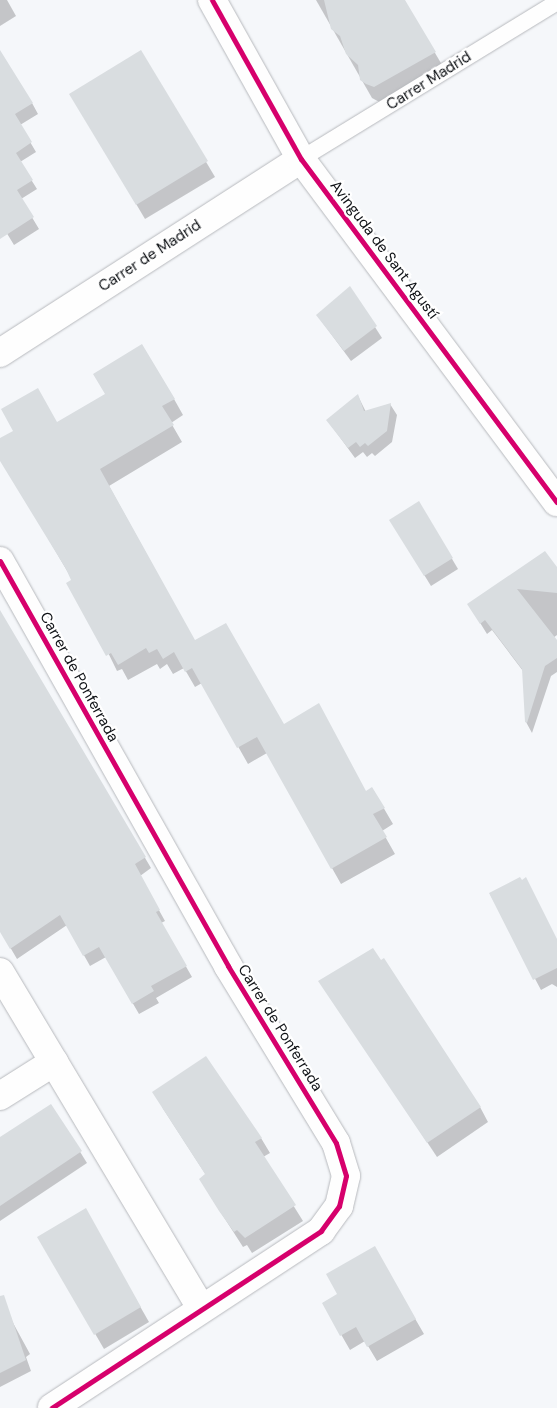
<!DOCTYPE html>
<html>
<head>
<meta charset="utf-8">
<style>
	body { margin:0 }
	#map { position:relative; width:557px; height:1408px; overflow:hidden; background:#f5f7fa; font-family:"DM Sans",sans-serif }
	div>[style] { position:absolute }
	.shadow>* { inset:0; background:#0003 }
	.building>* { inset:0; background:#d9dde0 }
	.roads { filter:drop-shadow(0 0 1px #b7b9bd) drop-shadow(0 0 1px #b7b9bd) }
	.service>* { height:16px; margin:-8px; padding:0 8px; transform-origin:8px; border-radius:8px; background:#fefefe }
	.minor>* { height:28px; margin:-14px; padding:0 14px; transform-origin:14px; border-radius:14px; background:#fefefe }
	.tertiary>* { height:28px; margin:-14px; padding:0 14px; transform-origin:14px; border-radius:14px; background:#fefefe }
	.cycleway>* { height:5px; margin:-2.5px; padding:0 2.5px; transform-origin:2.5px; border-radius:2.5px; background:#d6006c }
	span { translate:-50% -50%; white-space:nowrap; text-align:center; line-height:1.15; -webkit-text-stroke:4.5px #fff; paint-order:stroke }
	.street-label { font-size:15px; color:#0e1115 }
</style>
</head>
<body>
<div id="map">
	<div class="shadow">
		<div style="clip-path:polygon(0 0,7px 0,16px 16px,0 26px)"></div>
		<div style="clip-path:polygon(316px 0,404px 0,445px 70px,385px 105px,372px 98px)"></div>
		<div style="clip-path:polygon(141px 52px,215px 177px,145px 219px,71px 94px)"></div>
		<div style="clip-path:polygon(0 85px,32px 103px,38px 114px,20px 125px,36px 152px,20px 162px,37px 189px,21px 199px,39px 229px,14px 245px,0 222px)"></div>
		<div style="clip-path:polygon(350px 288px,382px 338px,351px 361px,317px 315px)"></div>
		<div style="clip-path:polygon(358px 396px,366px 412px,390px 404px,397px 415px,392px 442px,375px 456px,372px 453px,367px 457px,363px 452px,355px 458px,328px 421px)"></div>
		<div style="clip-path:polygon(174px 399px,183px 415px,171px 423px,182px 442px,109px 486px,195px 642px,283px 725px,366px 792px,372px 788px,393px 824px,382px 831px,395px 854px,341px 884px,267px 753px,248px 764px,202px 683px,195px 687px,184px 668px,173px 674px,167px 664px,160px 669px,157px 664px,128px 680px,122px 669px,117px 671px,73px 581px,0 456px,0 440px,57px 423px)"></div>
		<div style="clip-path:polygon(419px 503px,458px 569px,431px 586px,397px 531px)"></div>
		<div style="clip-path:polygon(557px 569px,557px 635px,553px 638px,557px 648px,557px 672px,551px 676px,532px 733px,526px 722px,523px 671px,492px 630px,487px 634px,469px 605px)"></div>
		<div style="clip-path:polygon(0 612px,151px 868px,140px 876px,165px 921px,161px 923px,192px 977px,156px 998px,159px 1003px,139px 1014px,106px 957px,90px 966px,67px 925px,17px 959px,0 930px)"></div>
		<div style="clip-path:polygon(490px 894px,557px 940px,557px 987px,552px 984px,541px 990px)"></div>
		<div style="clip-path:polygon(320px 981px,480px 1107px,488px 1122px,437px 1157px)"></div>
		<div style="clip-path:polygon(51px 1105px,87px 1163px,0 1221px,0 1141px)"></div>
		<div style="clip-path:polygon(162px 1107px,261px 1138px,270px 1153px,263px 1157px,303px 1221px,252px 1253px,247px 1245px,243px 1247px,209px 1194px,206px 1175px)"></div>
		<div style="clip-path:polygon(85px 1210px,149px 1322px,104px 1349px,39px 1237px)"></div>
		<div style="clip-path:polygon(374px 1248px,424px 1334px,377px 1361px,365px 1341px,350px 1350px,323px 1303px,339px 1294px)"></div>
		<div style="clip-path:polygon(0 1313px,12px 1321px,30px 1354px,26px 1357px,31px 1371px,0 1387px)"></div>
	</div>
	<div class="building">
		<div style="clip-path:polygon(324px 0,405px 0,436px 52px,374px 87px,366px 84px,360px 80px,358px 65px,346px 54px,340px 36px,331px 29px)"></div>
		<div style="clip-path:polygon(0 50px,33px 103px,15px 114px,32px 142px,16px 153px,33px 180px,17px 190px,34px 217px,0 239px)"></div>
		<div style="clip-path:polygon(141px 50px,208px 161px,136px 205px,69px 94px)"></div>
		<div style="clip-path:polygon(350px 286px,377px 326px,344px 351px,316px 315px)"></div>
		<div style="clip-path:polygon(142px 344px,175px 399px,162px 406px,174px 425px,100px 469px,195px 640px,226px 623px,284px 724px,319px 703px,366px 791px,372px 787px,385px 808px,373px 814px,387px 837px,331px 869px,257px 737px,237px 748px,192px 668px,185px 672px,174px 652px,163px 659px,157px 649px,149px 653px,146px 648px,118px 665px,111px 653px,106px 656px,66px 583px,71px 580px,66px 569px,0 461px,0 438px,13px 431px,1px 409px,38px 388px,57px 422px,105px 394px,93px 374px)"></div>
		<div style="clip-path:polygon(358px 394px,364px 411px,391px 403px,387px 431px,368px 446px,365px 443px,360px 447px,356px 442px,348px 448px,326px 420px)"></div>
		<div style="clip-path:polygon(419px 501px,453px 558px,424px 576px,389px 520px)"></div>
		<div style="clip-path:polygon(545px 551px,557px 567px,557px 593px,517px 589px,557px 640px,557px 658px,545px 666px,527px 723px,525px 722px,522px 669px,485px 620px,480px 624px,467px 604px)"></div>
		<div style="clip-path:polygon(0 610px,146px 857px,135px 864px,160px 910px,156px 912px,187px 966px,151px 986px,154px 991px,132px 1004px,99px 947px,83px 956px,60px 915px,10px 949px,0 932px)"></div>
		<div style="clip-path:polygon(520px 877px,522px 880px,526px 877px,557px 939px,557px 968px,533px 980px,489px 893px)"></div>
		<div style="clip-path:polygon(373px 948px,381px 960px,384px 958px,481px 1107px,427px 1143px,318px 981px)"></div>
		<div style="clip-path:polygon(206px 1056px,262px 1138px,255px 1142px,296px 1205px,245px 1238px,237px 1230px,234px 1232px,219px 1211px,199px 1179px,205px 1174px,152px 1092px)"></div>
		<div style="clip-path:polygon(51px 1104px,82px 1151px,0 1206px,0 1137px)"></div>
		<div style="clip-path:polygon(86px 1208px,141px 1307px,94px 1335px,37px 1237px)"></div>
		<div style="clip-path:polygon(375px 1246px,416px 1319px,367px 1347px,356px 1327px,340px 1336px,322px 1303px,337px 1294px,326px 1274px)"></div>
		<div style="clip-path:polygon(4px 1295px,26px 1360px,0 1373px,0 1296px)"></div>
	</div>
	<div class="roads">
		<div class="service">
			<div style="left:301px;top:159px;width:300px;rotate:-31.5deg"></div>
		</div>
		<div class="minor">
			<div style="left:0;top:353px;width:358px;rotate:-32.8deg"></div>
			<div style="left:0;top:561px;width:465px;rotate:60.6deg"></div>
			<div style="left:228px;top:966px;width:207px;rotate:58.6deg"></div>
			<div style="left:336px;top:1143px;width:34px;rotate:73deg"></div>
			<div style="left:346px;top:1176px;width:31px;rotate:103deg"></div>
			<div style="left:339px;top:1206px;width:31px;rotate:126deg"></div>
			<div style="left:321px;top:1231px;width:322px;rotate:146.7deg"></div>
			<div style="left:0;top:972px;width:392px;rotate:59.1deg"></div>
			<div style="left:0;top:1096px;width:64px;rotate:-32.2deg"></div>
		</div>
		<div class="tertiary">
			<div style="left:212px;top:0;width:182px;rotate:60.8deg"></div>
			<div style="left:301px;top:159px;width:428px;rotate:53.3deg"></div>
		</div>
	</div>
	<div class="cycleway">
		<div style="left:212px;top:0;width:182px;rotate:60.8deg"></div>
		<div style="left:301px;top:159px;width:428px;rotate:53.3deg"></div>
		<div style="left:0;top:561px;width:465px;rotate:60.6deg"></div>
		<div style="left:228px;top:966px;width:207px;rotate:58.6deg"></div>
		<div style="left:336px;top:1143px;width:34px;rotate:73deg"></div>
		<div style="left:346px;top:1176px;width:31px;rotate:103deg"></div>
		<div style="left:339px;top:1206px;width:31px;rotate:126deg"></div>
		<div style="left:321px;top:1231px;width:322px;rotate:146.7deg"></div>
	</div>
	<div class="street-label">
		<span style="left:429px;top:81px;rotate:-32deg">Carrer Madrid</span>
		<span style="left:384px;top:250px;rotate:53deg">Avinguda de Sant Agustí</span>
		<span style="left:150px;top:256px;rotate:-33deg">Carrer de Madrid</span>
		<span style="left:79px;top:677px;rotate:61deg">Carrer de Ponferrada</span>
		<span style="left:280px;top:1028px;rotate:58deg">Carrer de Ponferrada</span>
	</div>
</div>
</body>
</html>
